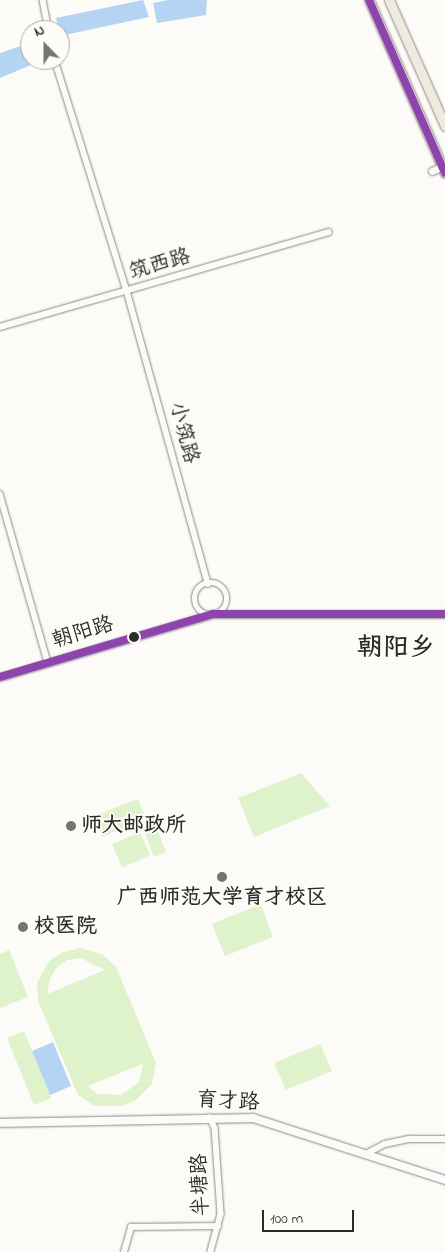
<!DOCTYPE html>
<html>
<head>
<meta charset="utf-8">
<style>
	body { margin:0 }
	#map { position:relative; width:445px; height:1252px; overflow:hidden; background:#fcfbf8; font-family:"Indie Flower","LXGW WenKai TC",sans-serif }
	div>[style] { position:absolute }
	.green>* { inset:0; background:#def3cb }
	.water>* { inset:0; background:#b5d4f3 }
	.roads { filter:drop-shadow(0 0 1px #898987) drop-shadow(0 0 1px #898987) }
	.minor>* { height:5.5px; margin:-2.75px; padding:0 2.75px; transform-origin:2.75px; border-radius:2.75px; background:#fbfbf9 }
	.minor>.ring { margin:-2.75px; padding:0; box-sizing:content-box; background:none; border:5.5px solid #fbfbf9; border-radius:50% }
	.tertiary>* { height:7px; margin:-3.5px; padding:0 3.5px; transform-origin:3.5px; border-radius:3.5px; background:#fbfbf9 }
	.secondary>* { height:8px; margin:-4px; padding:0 4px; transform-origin:4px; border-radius:4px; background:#fbfbf9 }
	.primary>* { height:9px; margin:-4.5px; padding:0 4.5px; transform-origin:4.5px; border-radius:4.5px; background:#eeeade }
	.bus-1>* { height:8px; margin:-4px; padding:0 4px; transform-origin:4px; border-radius:4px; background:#8e44ad }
	.dots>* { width:14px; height:14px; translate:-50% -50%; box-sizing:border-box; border:2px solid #fdfcf7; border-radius:50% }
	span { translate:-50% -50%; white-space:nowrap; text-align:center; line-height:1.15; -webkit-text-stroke:4px #fdfcf7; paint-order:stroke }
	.street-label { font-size:21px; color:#2b2b2b }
	.poi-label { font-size:21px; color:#2b2b2b; font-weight:700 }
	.left { translate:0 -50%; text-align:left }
	.district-label { font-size:26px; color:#2b2b2b; font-weight:700 }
	.north { position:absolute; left:20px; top:20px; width:50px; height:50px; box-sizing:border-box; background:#fdfcf7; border:1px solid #a9a8a5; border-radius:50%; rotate:338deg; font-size:14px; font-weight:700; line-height:20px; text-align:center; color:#2b2b2b }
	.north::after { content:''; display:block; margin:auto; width:18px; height:22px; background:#747473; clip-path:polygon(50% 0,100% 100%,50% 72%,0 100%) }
	.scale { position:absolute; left:262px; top:1210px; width:92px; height:22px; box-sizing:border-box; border:2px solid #2b2b2b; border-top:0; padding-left:6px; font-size:15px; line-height:18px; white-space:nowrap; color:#2b2b2b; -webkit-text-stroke:4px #fdfcf7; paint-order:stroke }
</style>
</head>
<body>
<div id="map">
	<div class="green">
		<div style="clip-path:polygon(301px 773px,330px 806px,254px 837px,238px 798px)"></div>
		<div style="clip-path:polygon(138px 799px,146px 819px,102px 837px,94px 816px)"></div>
		<div style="clip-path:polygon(156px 826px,166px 852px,154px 857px,144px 831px)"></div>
		<div style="clip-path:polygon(140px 832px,150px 855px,122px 868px,112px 844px)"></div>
		<div style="clip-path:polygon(261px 904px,273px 937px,225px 956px,212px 924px)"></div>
		<div style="clip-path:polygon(evenodd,80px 948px,102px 954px,116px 967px,156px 1063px,152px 1084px,136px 1100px,122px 1106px,94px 1106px,78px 1095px,38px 1001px,37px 983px,49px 961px,63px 952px,80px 948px,81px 958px,105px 970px,47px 994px,50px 979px,56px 968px,67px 960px,81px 958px,80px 948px,143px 1064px,139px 1082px,121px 1095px,97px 1094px,88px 1086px,143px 1064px)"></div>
		<div style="clip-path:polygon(9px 950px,28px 997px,0 1008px,0 954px)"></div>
		<div style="clip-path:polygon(24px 1031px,51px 1098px,34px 1105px,7px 1038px)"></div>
		<div style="clip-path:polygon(320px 1044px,332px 1071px,286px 1090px,274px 1063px)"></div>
	</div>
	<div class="water">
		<div style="clip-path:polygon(143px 0,149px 17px,60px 36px,56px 18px)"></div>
		<div style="clip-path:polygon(168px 0,207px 0,206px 15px,157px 23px,153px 3px)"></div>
		<div style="clip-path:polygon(30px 43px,30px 60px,43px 60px,0 78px,0 53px)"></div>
		<div style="clip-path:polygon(53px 1042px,71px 1086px,50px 1095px,32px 1051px)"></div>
	</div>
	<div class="roads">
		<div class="minor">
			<div style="left:43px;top:0;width:31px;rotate:79deg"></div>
			<div style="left:55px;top:60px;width:242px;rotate:72.7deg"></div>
			<div style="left:127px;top:291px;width:304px;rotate:74.5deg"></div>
			<div style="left:0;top:327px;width:342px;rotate:-16.1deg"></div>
			<div style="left:0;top:494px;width:175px;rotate:74.1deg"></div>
			<div class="ring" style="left:195px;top:583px;width:26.5px;height:26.5px"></div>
			<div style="left:210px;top:1117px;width:12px;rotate:66deg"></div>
			<div style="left:215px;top:1128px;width:86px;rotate:86deg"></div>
			<div style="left:221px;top:1214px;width:39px;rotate:105deg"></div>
			<div style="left:366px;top:1154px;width:21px;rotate:-28deg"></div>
			<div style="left:385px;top:1144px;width:25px;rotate:-12deg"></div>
			<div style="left:409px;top:1139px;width:36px"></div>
			<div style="left:124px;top:1252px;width:26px;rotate:-74deg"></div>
			<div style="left:131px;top:1227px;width:87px;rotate:-0.7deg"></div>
		</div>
		<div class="tertiary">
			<div style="left:432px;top:171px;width:14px;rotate:-25deg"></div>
			<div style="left:0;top:677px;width:222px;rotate:-16.5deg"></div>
			<div style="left:213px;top:614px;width:232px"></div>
		</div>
		<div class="secondary">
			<div style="left:0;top:1123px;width:253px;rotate:-1.1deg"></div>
			<div style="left:253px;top:1118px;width:202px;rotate:17.9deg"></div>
		</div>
		<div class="primary">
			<div style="left:369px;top:0;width:189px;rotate:66.3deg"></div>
			<div style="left:389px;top:0;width:138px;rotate:66deg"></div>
		</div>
	</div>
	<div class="bus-1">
		<div style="left:369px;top:0;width:189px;rotate:66.3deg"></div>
		<div style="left:0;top:677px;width:222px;rotate:-16.5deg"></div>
		<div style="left:213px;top:614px;width:232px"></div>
	</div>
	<div class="dots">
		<div style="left:134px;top:637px;background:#2b2b2b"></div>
		<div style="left:71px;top:826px;background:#747473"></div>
		<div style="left:222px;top:877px;background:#747473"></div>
		<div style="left:23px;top:927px;background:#747473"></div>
	</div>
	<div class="street-label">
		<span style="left:160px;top:265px;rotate:-16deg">筑西路</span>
		<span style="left:183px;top:433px;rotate:75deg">小筑路</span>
		<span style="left:83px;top:633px;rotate:-17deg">朝阳路</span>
		<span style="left:228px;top:1102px;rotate:3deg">育才路</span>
		<span style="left:201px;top:1185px;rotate:-92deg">半塘路</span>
	</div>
	<div class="poi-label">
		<span class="left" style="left:81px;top:826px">师大邮政所</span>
		<span style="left:222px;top:898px">广西师范大学育才校区</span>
		<span class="left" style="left:34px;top:927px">校医院</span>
	</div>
	<div class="district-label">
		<span style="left:396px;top:650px">朝阳乡</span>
	</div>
	<div class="north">N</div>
	<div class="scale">100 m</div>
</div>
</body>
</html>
